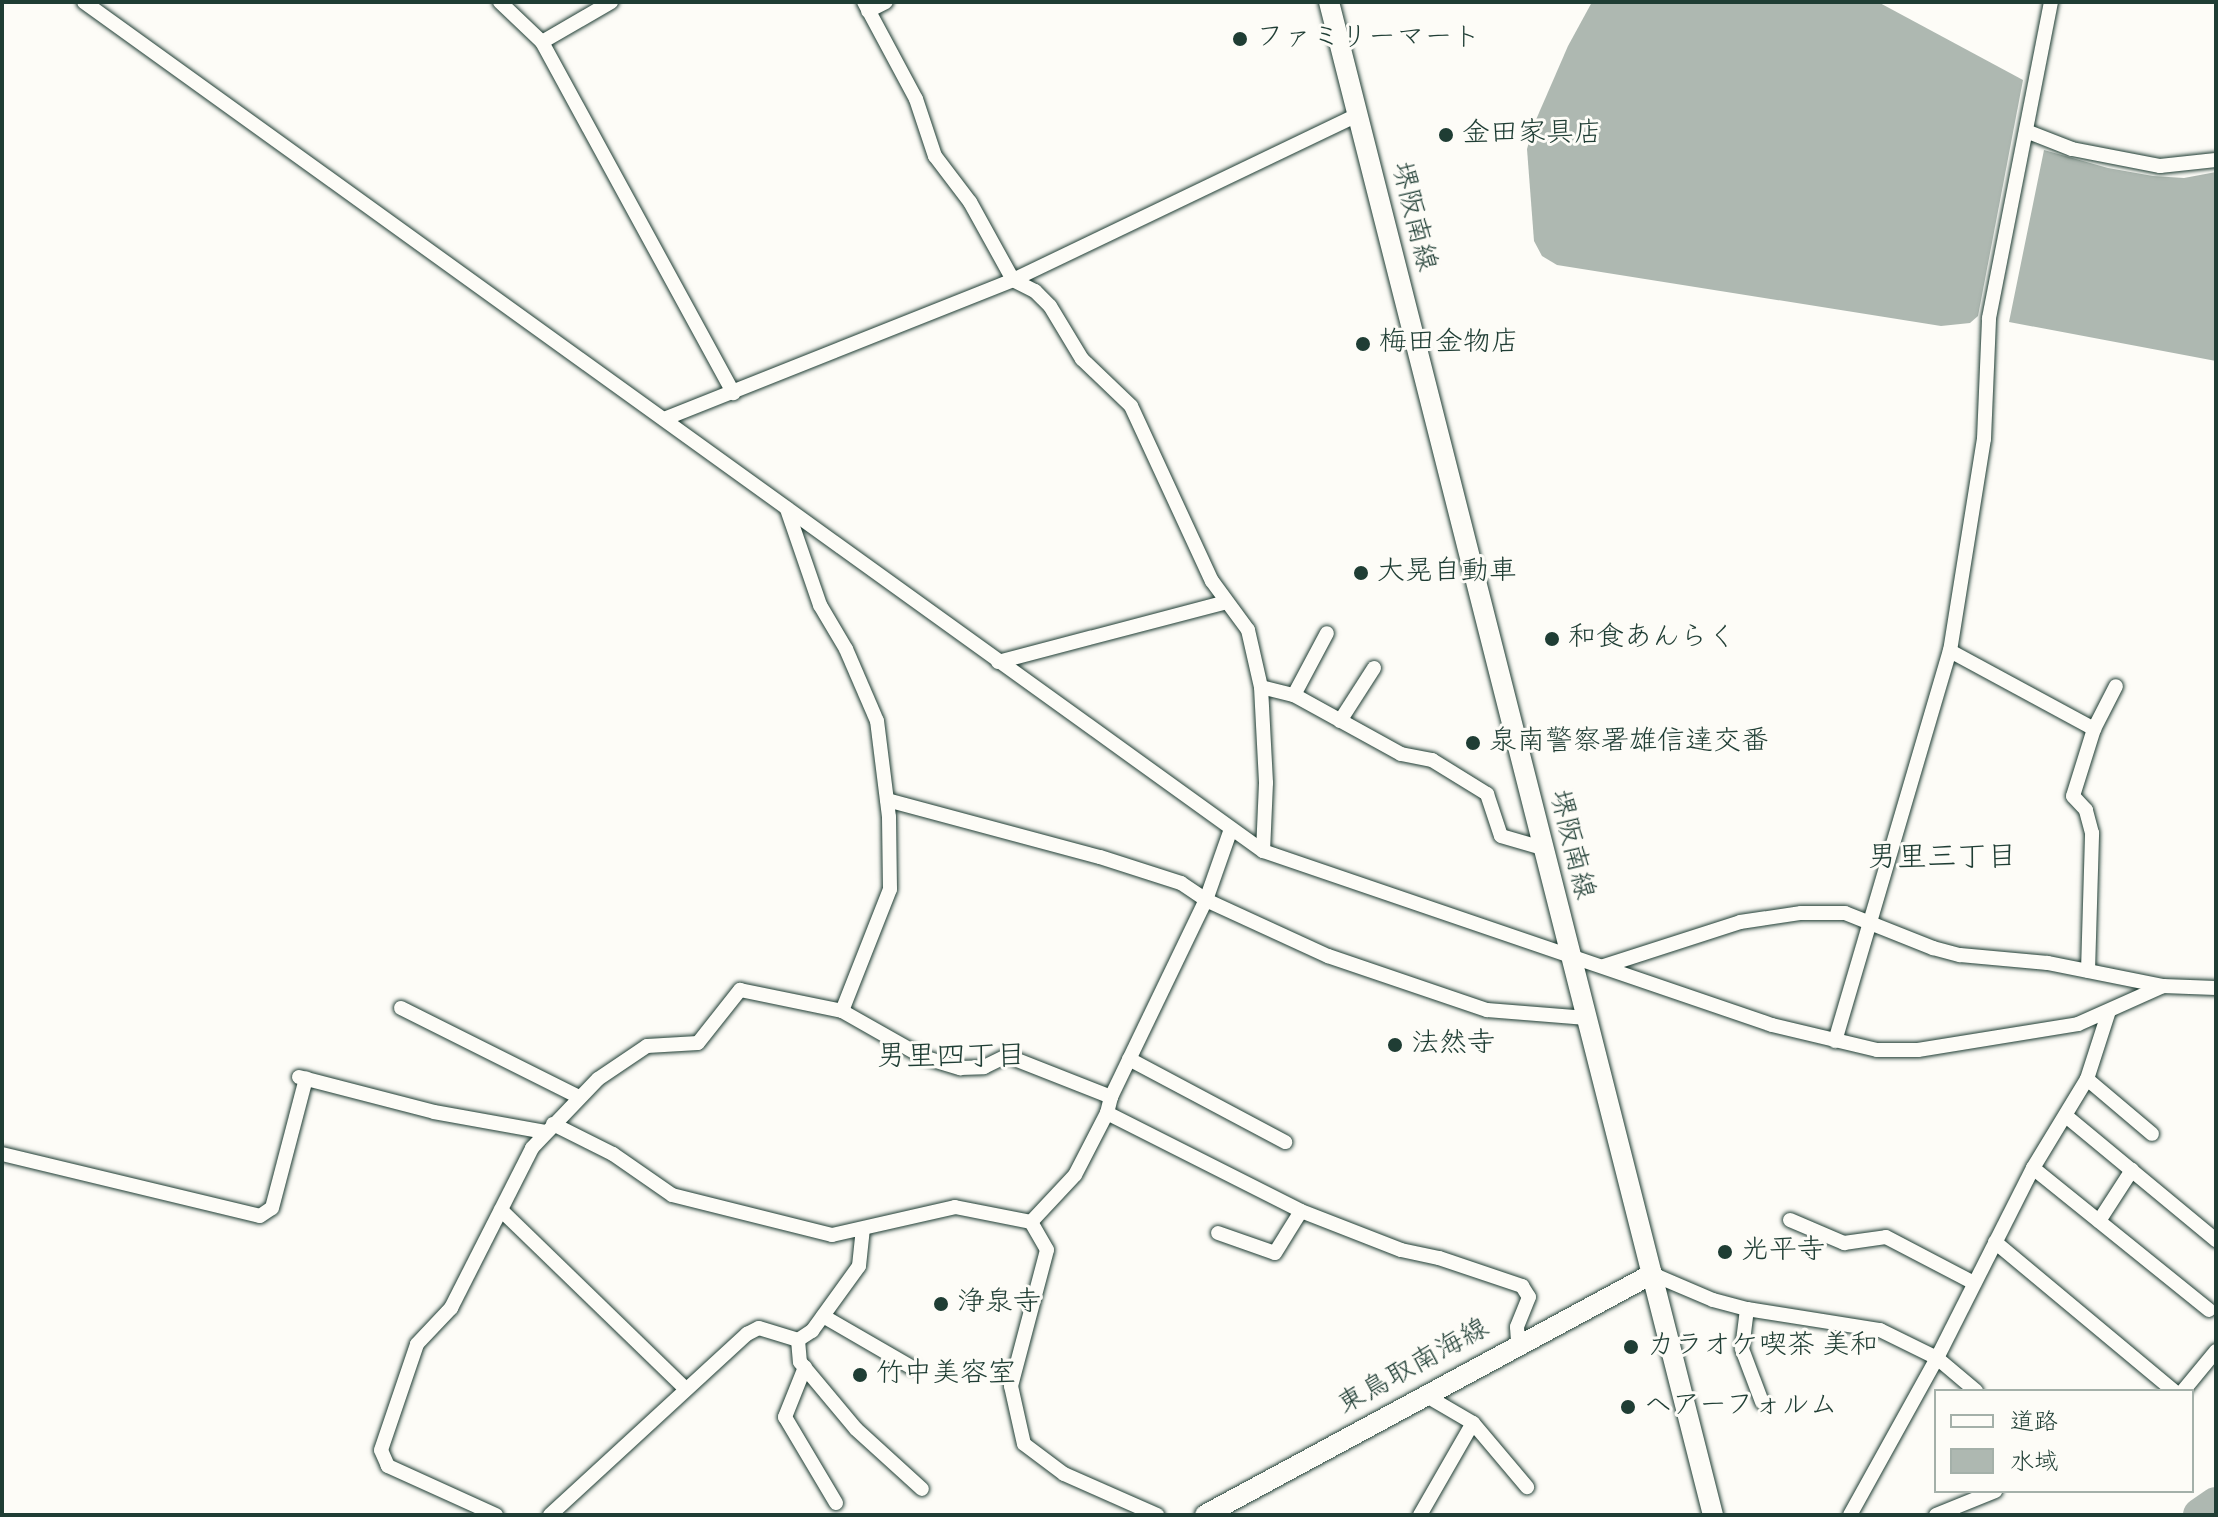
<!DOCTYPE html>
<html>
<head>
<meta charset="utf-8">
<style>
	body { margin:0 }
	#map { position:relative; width:2218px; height:1517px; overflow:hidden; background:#fdfcf7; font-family:"Indie Flower","Klee One",sans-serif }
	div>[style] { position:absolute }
	.water>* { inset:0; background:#aeb8b1 }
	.river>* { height:34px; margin:-17px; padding:0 17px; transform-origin:17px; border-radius:17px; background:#aeb8b1 }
	.roads { filter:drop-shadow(0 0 2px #1f3d34) drop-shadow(0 0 2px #1f3d34) }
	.minor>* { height:14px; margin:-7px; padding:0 7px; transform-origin:7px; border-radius:7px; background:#fdfcf7 }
	.secondary>* { height:20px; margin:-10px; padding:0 10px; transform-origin:10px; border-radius:10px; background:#fdfcf7 }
	.dots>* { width:22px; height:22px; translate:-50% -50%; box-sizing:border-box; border:4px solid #fdfcf7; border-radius:50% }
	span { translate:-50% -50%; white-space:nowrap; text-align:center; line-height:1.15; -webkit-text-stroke:6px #fdfcf7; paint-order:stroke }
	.poi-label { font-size:28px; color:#1f3d34 }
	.left { translate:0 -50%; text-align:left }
	.street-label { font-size:28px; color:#1f3d34 }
	.neighbourhood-label { font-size:30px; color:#1f3d34 }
	.frame { position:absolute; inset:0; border:4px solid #1f3d34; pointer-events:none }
	.legend { position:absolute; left:1934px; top:1389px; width:260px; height:104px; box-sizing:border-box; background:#fdfcf7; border:2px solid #a4b0a9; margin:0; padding:10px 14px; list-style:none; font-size:24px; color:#1f3d34 }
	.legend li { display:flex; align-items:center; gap:16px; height:40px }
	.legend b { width:40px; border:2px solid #a4b0a9 }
</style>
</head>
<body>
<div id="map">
	<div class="water">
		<div style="clip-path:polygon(1592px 2px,1878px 2px,2023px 80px,1978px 316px,1970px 323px,1941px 326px,1557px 265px,1542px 256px,1534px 241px,1527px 149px,1535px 122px,1568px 46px)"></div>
		<div style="clip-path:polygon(2044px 150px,2108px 168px,2153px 176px,2184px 178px,2216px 172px,2216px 361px,2009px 322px)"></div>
	</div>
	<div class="river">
		<div style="left:2200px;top:1515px;width:19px;rotate:-35deg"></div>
	</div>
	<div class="roads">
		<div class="minor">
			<div style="left:84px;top:2px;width:1453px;rotate:35.76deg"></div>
			<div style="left:1263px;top:851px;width:538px;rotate:18.87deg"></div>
			<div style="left:1772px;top:1025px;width:108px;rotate:13.4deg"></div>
			<div style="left:1877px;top:1050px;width:41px"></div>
			<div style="left:1918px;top:1050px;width:162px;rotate:-9.2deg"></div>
			<div style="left:2078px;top:1024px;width:93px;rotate:-24.1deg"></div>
			<div style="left:2163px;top:986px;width:53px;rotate:2.2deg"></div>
			<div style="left:500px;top:2px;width:58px;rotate:43.6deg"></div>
			<div style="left:542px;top:42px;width:400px;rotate:61.4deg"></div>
			<div style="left:864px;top:2px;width:110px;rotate:61.8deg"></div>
			<div style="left:916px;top:99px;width:60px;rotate:71.6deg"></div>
			<div style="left:935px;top:156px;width:58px;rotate:52.7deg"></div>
			<div style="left:970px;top:202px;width:89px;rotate:61.1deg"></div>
			<div style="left:1013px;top:280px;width:25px;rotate:27deg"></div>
			<div style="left:1035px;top:291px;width:21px;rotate:45deg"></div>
			<div style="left:1050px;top:306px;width:62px;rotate:58.9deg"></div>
			<div style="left:1082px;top:359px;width:68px;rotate:43.8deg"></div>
			<div style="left:1131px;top:406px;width:193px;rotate:65.2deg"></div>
			<div style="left:1212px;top:581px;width:61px;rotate:53.7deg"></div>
			<div style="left:1248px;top:630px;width:58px;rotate:77.2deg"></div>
			<div style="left:1261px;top:687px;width:96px;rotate:87deg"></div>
			<div style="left:1266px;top:783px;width:68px;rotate:92.5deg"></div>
			<div style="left:868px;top:11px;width:20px;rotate:-27deg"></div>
			<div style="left:542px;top:42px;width:80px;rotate:-30.1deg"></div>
			<div style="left:2026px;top:131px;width:49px;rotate:21.4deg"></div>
			<div style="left:2072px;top:149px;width:90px;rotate:10.9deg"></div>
			<div style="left:2160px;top:166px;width:56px;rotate:-6.1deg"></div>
			<div style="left:664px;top:419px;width:376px;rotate:-21.7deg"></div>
			<div style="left:1013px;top:280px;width:382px;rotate:-25.6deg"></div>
			<div style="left:1950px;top:651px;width:164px;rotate:28.4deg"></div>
			<div style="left:998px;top:662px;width:236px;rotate:-14.7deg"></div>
			<div style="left:1261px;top:687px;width:34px;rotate:14deg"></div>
			<div style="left:1294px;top:695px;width:122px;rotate:28.9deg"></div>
			<div style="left:1401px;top:754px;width:32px;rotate:11deg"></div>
			<div style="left:1432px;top:760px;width:65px;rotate:31.7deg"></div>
			<div style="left:1487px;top:794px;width:44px;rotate:71.6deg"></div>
			<div style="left:1501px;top:836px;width:43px;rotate:16.3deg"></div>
			<div style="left:1294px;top:695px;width:70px;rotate:-62deg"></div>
			<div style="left:1340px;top:721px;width:63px;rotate:-57.3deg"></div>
			<div style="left:887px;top:800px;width:220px;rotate:15deg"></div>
			<div style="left:1100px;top:857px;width:85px;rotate:17.8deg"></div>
			<div style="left:1181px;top:883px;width:30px;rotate:34deg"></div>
			<div style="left:1206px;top:900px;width:134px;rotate:24.7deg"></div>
			<div style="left:1328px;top:956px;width:168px;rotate:18.8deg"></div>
			<div style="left:1487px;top:1010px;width:100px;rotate:4.6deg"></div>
			<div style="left:1604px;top:966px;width:143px;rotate:-17.9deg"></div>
			<div style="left:1740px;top:922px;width:62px;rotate:-8.4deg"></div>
			<div style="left:1801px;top:913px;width:44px"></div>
			<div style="left:1845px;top:913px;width:95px;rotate:21.7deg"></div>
			<div style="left:1933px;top:948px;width:28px;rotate:15deg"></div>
			<div style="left:1960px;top:955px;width:88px;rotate:5.2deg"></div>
			<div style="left:2048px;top:963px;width:117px;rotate:11.3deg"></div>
			<div style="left:2088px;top:971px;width:138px;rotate:-88.3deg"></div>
			<div style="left:2092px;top:833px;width:24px;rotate:-105deg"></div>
			<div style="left:2086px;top:810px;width:19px;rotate:-133deg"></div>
			<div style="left:2073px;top:796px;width:70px;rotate:-72.6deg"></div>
			<div style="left:2094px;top:729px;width:48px;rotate:-62.9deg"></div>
			<div style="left:401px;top:1008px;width:199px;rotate:26.6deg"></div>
			<div style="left:842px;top:1011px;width:93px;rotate:29.6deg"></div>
			<div style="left:923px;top:1057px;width:39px;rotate:17deg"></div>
			<div style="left:960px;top:1068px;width:24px;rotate:-2deg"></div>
			<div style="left:984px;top:1067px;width:25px;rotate:-26deg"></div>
			<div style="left:1007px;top:1056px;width:112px;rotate:21.5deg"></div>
			<div style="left:1835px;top:1041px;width:407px;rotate:-73.6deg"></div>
			<div style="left:1950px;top:651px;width:215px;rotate:-80.9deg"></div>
			<div style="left:1984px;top:439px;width:121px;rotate:-87.6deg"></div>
			<div style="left:1989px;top:318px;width:322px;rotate:-78.9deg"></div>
			<div style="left:1129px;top:1059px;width:177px;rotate:28deg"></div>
			<div style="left:299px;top:1077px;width:139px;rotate:14.5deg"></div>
			<div style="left:434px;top:1112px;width:113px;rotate:10.2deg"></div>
			<div style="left:2087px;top:1079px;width:85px;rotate:40.2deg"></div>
			<div style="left:1107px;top:1113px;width:217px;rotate:26.8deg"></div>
			<div style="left:2066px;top:1116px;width:195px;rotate:39.6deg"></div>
			<div style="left:553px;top:1124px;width:67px;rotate:26.6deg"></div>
			<div style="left:613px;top:1154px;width:72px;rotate:34.8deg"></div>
			<div style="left:672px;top:1195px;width:165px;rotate:14deg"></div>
			<div style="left:832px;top:1235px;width:126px;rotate:-12.8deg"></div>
			<div style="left:955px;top:1207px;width:77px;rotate:11.2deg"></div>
			<div style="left:1031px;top:1222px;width:32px;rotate:60deg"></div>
			<div style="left:1047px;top:1250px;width:141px;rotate:104.8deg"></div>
			<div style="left:1011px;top:1386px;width:59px;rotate:77.4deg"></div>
			<div style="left:1024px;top:1444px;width:50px;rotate:36.9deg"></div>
			<div style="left:1064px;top:1474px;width:102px;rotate:23.8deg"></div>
			<div style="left:2px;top:1154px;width:265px;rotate:13.5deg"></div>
			<div style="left:260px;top:1216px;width:14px;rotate:-34deg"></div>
			<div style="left:272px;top:1208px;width:134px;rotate:-75.3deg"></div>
			<div style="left:2033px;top:1168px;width:226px;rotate:38.9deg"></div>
			<div style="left:501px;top:1210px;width:256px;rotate:44.1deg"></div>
			<div style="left:1790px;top:1220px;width:59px;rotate:23.1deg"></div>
			<div style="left:1844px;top:1243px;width:42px;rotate:-8.1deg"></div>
			<div style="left:1886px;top:1237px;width:99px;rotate:27.6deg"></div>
			<div style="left:2099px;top:1221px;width:61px;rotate:-57.1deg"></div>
			<div style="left:1031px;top:1222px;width:64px;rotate:-46.9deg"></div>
			<div style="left:1075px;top:1175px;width:70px;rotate:-62.7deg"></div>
			<div style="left:1107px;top:1113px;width:16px;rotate:-76deg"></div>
			<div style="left:1111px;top:1097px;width:219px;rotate:-64.3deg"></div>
			<div style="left:1206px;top:900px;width:75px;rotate:-70.6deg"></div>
			<div style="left:1218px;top:1233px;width:60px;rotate:19.3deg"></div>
			<div style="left:1275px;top:1253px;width:49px;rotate:-58.2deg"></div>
			<div style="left:1301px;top:1211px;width:107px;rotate:21.3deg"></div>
			<div style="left:1401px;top:1250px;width:39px;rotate:12deg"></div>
			<div style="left:1439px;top:1258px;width:88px;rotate:18.6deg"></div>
			<div style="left:1522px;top:1286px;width:13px;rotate:58deg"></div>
			<div style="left:1529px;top:1297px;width:32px;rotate:112deg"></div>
			<div style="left:1517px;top:1327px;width:16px;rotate:86deg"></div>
			<div style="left:1995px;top:1242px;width:233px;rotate:39.8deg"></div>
			<div style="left:1652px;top:1274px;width:66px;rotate:23.1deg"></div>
			<div style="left:1713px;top:1300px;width:35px;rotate:15deg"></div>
			<div style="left:1747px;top:1309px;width:135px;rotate:9deg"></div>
			<div style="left:1880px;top:1330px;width:64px;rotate:26.2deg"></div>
			<div style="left:1937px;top:1358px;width:51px;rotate:40.2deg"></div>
			<div style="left:1747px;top:1309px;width:40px;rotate:97.1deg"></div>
			<div style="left:1742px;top:1349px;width:57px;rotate:69.3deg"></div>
			<div style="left:823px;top:1316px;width:102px;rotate:30.1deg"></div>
			<div style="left:798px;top:1340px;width:22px;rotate:85deg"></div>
			<div style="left:800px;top:1362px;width:87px;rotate:50.1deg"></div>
			<div style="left:856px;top:1429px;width:89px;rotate:42.3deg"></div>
			<div style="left:805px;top:1367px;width:54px;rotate:111.8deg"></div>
			<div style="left:785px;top:1417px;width:100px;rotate:59.3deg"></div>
			<div style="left:2183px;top:1391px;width:52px;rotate:-50.5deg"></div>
			<div style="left:1425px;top:1395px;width:56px;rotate:30.3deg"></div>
			<div style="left:1473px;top:1423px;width:84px;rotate:49.8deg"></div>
			<div style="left:496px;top:1515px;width:119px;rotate:-155.6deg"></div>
			<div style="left:388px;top:1466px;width:17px;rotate:-114deg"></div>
			<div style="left:381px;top:1450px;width:112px;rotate:-71.2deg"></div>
			<div style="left:417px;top:1344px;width:50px;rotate:-46.6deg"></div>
			<div style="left:451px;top:1308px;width:179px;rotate:-63.1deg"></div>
			<div style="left:532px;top:1148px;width:95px;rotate:-46.3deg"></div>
			<div style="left:598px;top:1079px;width:59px;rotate:-34deg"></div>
			<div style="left:647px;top:1046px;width:51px;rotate:-3.4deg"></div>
			<div style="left:698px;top:1043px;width:68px;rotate:-51.6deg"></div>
			<div style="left:740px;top:990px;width:104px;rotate:11.6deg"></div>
			<div style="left:842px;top:1011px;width:131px;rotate:-68.5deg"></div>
			<div style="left:890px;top:889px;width:72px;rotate:-90.8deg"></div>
			<div style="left:889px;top:817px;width:97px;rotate:-97.1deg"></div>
			<div style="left:877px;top:721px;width:78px;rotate:-113.3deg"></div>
			<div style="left:846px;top:649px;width:51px;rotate:-120.6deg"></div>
			<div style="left:820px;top:605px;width:102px;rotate:-109deg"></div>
			<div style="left:550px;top:1515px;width:268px;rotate:-42.6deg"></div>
			<div style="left:747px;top:1334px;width:13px;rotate:-27deg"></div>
			<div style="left:759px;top:1328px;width:41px;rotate:17.1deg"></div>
			<div style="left:798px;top:1340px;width:17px;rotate:-33deg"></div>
			<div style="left:812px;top:1331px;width:80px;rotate:-54.1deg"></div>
			<div style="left:859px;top:1266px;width:37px;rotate:-84deg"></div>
			<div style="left:1420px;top:1515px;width:106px;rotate:-60.1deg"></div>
			<div style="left:1850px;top:1515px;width:179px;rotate:-61deg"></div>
			<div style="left:1937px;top:1358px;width:213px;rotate:-63.2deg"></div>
			<div style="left:2033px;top:1168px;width:104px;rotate:-58.8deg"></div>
			<div style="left:2087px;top:1079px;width:71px;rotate:-72.1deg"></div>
			<div style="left:1936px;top:1515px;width:64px;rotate:-22.1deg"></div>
		</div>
		<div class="secondary">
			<div style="left:1329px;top:2px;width:1561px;rotate:75.76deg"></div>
			<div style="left:1205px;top:1515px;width:508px;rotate:-28.33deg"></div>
		</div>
	</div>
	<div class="dots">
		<div style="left:1240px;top:39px;background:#1f3d34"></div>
		<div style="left:1446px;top:135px;background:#1f3d34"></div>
		<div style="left:1363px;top:344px;background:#1f3d34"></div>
		<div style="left:1361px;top:573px;background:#1f3d34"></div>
		<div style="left:1552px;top:639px;background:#1f3d34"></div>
		<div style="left:1473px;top:743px;background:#1f3d34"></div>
		<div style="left:1395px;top:1045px;background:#1f3d34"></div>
		<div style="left:1725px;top:1252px;background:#1f3d34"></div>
		<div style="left:941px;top:1304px;background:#1f3d34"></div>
		<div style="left:1631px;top:1347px;background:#1f3d34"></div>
		<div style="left:860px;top:1375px;background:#1f3d34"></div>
		<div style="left:1628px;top:1407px;background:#1f3d34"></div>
	</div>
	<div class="poi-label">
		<span class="left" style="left:1256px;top:39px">ファミリーマート</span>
		<span class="left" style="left:1462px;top:135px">金田家具店</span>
		<span class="left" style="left:1379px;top:344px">梅田金物店</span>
		<span class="left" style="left:1377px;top:573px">大晃自動車</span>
		<span class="left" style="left:1568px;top:639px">和食あんらく</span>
		<span class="left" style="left:1489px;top:743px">泉南警察署雄信達交番</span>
		<span class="left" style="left:1411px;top:1045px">法然寺</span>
		<span class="left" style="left:1741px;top:1252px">光平寺</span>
		<span class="left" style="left:957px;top:1304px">浄泉寺</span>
		<span class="left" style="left:1647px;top:1347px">カラオケ喫茶 美和</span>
		<span class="left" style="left:876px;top:1375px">竹中美容室</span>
		<span class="left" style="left:1644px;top:1407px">ヘアーフォルム</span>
	</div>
	<div class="street-label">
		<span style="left:1412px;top:217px;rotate:76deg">堺阪南線</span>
		<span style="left:1570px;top:845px;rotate:76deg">堺阪南線</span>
		<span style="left:1414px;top:1368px;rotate:-29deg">東鳥取南海線</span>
	</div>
	<div class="neighbourhood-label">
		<span style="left:1942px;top:859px">男里三丁目</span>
		<span style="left:951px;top:1058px">男里四丁目</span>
	</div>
	<div class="frame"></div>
	<ul class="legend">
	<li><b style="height:10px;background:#fdfcf7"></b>道路</li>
	<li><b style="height:22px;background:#aeb8b1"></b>水域</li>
	</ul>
</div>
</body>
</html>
